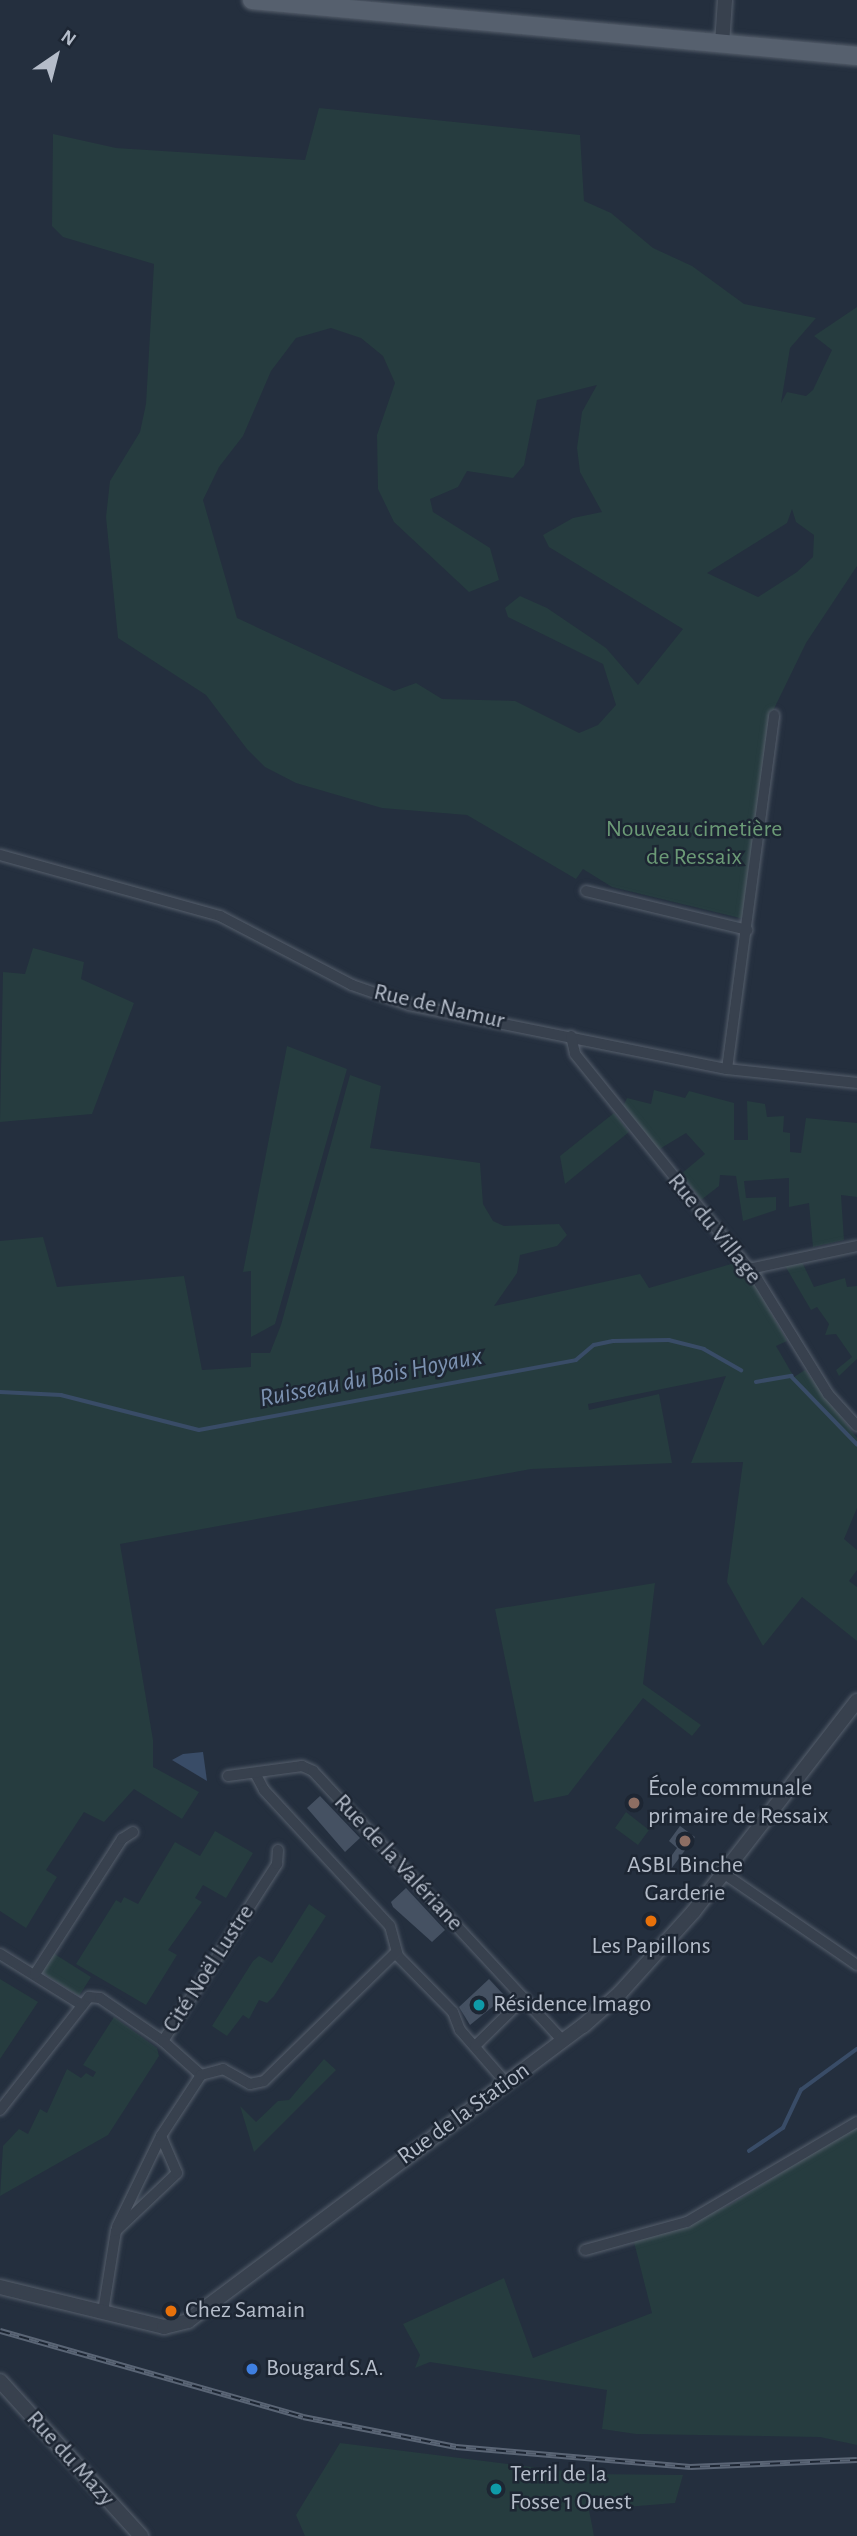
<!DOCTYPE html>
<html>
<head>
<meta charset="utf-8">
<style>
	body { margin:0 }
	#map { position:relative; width:857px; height:2536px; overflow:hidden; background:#242f3e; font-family:"Alegreya Sans",sans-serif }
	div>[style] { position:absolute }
	.green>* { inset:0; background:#263c3f }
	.water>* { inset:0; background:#394c67 }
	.stream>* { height:3.5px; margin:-1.75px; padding:0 1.75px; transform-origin:1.75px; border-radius:1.75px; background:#394c67 }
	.building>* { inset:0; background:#455162 }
	.roads { filter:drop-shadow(0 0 2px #565f6c) drop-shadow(0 0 2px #565f6c) }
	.minor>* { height:10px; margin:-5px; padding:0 5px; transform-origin:5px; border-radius:5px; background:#38414e }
	.tertiary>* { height:14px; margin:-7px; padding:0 7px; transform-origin:7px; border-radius:7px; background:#38414e }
	.primary>* { height:18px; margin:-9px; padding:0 9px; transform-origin:9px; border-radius:9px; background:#56606e }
	.rail>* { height:6px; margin-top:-3px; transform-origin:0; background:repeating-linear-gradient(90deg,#1d2633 0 10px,#5a6575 0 20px); box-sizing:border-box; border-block:2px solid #5a6575 }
	.dots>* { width:19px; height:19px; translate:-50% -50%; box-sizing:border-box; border:4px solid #1d2633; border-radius:50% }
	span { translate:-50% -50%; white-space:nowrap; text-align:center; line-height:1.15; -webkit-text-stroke:5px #1d2633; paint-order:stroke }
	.park-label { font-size:24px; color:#6b9a76 }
	.street-label { font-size:24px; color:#b4bcc9 }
	.poi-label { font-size:24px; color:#b4bcc9 }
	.left { translate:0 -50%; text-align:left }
	.water-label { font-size:26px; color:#7c92b1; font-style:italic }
	.north { position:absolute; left:21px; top:21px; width:70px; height:70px; -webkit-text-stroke:5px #1d2633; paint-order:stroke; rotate:35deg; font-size:19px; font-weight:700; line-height:28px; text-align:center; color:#b4bcc9 }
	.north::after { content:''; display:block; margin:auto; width:24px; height:32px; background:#b4bcc9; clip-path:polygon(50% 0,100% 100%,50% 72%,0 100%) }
</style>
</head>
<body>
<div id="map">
	<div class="green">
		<div style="clip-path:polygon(evenodd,319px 108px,580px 135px,584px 201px,611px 213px,653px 248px,692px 266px,744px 304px,816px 318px,790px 348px,781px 403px,787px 392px,806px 396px,813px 390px,832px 350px,814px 336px,857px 307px,857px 566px,806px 643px,769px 719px,744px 919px,612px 887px,583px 869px,576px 879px,467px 815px,382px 808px,296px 783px,265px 767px,247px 749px,206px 695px,118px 638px,106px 517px,110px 481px,140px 432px,146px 404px,154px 264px,63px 237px,52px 226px,53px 134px,116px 148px,305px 160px,319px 108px,331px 328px,361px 338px,383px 356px,395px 383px,377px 435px,378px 489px,394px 522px,469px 592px,499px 580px,490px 548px,433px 512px,430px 499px,458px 487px,467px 471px,513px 478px,524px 465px,537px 400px,597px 385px,582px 412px,577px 448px,580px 472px,602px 512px,573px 518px,543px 535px,549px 547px,683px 629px,638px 685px,606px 648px,547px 608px,520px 596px,505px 608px,508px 617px,603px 664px,616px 705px,598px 725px,579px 733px,515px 701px,442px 699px,416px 683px,394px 691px,237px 618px,203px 500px,219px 467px,243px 436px,271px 371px,296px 338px,331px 328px,319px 108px,792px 509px,796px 522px,814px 535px,813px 557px,797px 572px,758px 597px,707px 573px,787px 523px,792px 509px)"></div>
		<div style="clip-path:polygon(33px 948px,84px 962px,81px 979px,134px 1003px,92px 1114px,0 1122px,3px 972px,25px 974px)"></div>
		<div style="clip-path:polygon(287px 1046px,347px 1069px,275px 1324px,251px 1337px,251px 1271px,243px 1272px)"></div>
		<div style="clip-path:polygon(350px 1075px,381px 1086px,370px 1148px,480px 1163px,483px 1204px,493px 1221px,504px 1226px,559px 1224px,567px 1235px,557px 1246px,520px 1255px,517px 1273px,494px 1306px,640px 1274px,649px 1288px,738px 1262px,746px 1269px,787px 1341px,776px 1346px,794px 1377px,805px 1370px,857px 1438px,857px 1508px,844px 1539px,857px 1550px,857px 1570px,849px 1581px,857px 1587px,857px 1641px,802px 1597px,763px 1646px,727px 1582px,743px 1462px,691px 1463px,726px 1376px,588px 1404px,589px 1410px,659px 1394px,672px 1463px,531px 1469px,120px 1544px,153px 1740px,153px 1767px,199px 1792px,182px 1819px,134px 1789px,104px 1822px,84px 1812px,46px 1870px,57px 1877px,26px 1928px,0 1911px,0 1241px,43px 1237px,57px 1287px,184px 1276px,202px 1370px,251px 1367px,251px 1353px,270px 1353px,281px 1325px)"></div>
		<div style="clip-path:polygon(654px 1090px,685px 1098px,689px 1091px,734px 1103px,734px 1140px,748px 1140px,747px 1101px,765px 1104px,767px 1117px,784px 1116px,783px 1132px,790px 1133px,790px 1152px,801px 1153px,806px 1118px,857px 1123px,857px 1197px,841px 1195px,844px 1240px,813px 1247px,809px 1203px,789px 1207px,789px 1178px,744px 1181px,746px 1198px,776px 1197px,776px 1210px,743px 1221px,736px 1176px,720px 1175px,719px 1186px,701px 1200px,681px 1174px,705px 1154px,686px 1133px,658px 1150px,623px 1107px,627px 1098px,651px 1104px)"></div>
		<div style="clip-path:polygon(614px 1113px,629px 1132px,565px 1184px,560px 1156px)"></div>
		<div style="clip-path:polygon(801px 1260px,814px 1287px,845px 1278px,847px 1287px,857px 1286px,857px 1359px,839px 1376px,836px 1370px,852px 1357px,836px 1334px,825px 1335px,829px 1324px,817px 1307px,811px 1310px,784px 1264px)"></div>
		<div style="clip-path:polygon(655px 1583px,643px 1684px,701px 1725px,692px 1736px,643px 1698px,568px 1795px,534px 1802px,495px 1609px)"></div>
		<div style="clip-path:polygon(626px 1812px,649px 1830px,638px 1845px,615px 1828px)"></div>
		<div style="clip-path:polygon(215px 1831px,253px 1853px,226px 1898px,203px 1885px,195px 1898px,202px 1902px,168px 1950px,177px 1955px,146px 2005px,76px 1964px,116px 1900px,121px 1903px,124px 1897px,138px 1904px,175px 1842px,200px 1856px)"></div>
		<div style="clip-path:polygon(309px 1904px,326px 1916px,274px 1996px,267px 2003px,259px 2000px,249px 2019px,243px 2015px,227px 2036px,212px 2026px,253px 1961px,259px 1956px,272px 1963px)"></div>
		<div style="clip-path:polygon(53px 1953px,91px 1977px,79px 1996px,41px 1972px)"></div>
		<div style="clip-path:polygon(0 1979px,38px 2002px,0 2059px)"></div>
		<div style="clip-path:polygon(114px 2017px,157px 2048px,159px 2056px,108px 2135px,0 2196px,3px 2146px,19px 2129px,28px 2134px,40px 2109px,47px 2113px,67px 2069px,81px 2078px,86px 2073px,93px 2077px,96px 2072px,83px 2065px)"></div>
		<div style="clip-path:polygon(324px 2059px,336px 2070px,254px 2152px,240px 2106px,256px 2122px,278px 2101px,289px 2100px)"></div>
		<div style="clip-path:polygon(857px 2125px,857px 2445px,820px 2437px,636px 2434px,602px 2429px,607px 2390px,430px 2362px,415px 2368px,420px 2355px,403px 2324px,504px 2278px,533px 2358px,652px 2313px,634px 2242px,730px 2205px)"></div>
		<div style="clip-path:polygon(340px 2443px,589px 2474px,683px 2475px,675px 2503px,589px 2510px,594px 2536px,305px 2536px,296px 2515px)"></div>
	</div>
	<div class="water">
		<div style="clip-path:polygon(203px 1752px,207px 1781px,172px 1760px,183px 1754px)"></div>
	</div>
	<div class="stream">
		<div style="left:756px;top:1382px;width:36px;rotate:-10deg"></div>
		<div style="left:791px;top:1376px;width:95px;rotate:45.9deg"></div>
		<div style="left:0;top:1392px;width:61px;rotate:2.8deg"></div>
		<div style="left:61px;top:1395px;width:142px;rotate:14.2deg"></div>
		<div style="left:199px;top:1430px;width:383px;rotate:-10.5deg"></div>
		<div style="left:576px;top:1360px;width:23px;rotate:-40deg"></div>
		<div style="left:594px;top:1345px;width:19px;rotate:-12deg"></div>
		<div style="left:613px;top:1341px;width:56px;rotate:-1deg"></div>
		<div style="left:669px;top:1340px;width:36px;rotate:14deg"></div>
		<div style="left:704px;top:1349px;width:43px;rotate:29.6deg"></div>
		<div style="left:749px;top:2151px;width:41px;rotate:-34.1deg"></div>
		<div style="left:783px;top:2128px;width:42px;rotate:-64.7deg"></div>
		<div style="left:801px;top:2090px;width:69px;rotate:-36.2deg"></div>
	</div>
	<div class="building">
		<div style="clip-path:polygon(320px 1796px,360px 1838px,345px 1852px,307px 1808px)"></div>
		<div style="clip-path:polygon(680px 1826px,695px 1837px,671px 1869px,665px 1865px,677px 1848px,669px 1841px)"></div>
		<div style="clip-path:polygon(406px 1888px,445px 1930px,432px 1942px,393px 1907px,391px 1902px)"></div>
		<div style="clip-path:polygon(489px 1979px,503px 1994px,501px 2000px,470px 2025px,459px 2007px)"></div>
	</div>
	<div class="roads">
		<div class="minor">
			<div style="left:0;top:855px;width:228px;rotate:15.5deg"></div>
			<div style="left:220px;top:916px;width:149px;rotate:27.6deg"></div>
			<div style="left:352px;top:985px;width:60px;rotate:19.3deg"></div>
			<div style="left:409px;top:1005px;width:324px;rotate:11.4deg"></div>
			<div style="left:727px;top:1069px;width:131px;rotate:6.1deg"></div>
			<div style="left:586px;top:891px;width:166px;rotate:13.6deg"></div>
			<div style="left:571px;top:1036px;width:18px;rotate:77deg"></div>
			<div style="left:575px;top:1054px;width:289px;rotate:51deg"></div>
			<div style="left:757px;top:1279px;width:135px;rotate:58.3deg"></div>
			<div style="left:828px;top:1394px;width:43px;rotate:47.8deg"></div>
			<div style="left:727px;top:1069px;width:357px;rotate:-82.4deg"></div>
			<div style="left:749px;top:1269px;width:110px;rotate:-12deg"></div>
			<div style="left:255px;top:1773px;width:19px;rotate:62deg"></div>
			<div style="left:264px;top:1790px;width:185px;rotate:47.2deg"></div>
			<div style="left:390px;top:1926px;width:31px;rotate:75deg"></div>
			<div style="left:398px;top:1956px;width:78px;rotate:45.5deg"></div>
			<div style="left:453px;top:2012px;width:19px;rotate:69deg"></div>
			<div style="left:460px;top:2030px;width:72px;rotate:49deg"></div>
			<div style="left:228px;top:1776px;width:75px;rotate:-7.7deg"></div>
			<div style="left:302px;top:1766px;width:12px;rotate:24deg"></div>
			<div style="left:313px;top:1771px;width:368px;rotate:47.2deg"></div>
			<div style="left:723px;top:1873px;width:163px;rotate:34.5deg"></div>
			<div style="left:0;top:1954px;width:97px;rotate:31.9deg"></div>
			<div style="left:35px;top:1974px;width:161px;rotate:-57.2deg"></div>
			<div style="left:122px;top:1839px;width:13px;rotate:-32deg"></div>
			<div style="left:163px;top:2041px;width:211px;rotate:-57.2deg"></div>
			<div style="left:277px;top:1864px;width:14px;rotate:-86deg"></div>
			<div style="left:475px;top:2046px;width:69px;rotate:-44.4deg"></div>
			<div style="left:0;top:2110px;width:144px;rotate:-51.8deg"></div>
			<div style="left:89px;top:1997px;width:11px;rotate:5deg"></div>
			<div style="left:100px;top:1998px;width:76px;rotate:34.3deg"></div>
			<div style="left:163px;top:2041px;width:51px;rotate:41.8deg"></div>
			<div style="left:117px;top:2227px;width:101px;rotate:-64.2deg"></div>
			<div style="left:585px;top:2250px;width:106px;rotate:-15.4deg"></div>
			<div style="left:687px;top:2222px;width:197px;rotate:-30.5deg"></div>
			<div style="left:103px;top:2312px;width:82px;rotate:-80.9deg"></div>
			<div style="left:116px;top:2231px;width:84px;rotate:-43.6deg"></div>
			<div style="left:177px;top:2173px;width:40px;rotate:-113.4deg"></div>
			<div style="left:161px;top:2136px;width:73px;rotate:-56.7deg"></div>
			<div style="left:201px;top:2075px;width:23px;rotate:-15deg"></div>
			<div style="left:223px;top:2069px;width:31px;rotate:29deg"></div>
			<div style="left:250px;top:2084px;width:14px;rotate:-12deg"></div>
			<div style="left:264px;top:2081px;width:185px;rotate:-44.3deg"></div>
		</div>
		<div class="tertiary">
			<div style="left:722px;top:44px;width:44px;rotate:-86.1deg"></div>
			<div style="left:0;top:2287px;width:169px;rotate:13.7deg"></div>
			<div style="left:164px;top:2327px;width:25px;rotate:-14deg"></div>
			<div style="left:188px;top:2321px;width:493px;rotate:-36.8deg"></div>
			<div style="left:583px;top:2026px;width:50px;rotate:-41.7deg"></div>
			<div style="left:620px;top:1993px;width:110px;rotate:-47.9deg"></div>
			<div style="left:694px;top:1911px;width:266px;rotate:-52.2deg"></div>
			<div style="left:0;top:2381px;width:210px;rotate:47.7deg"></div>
		</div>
		<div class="primary">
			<div style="left:252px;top:0;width:608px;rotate:5.29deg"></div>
		</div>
	</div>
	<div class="rail">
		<div style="left:0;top:2331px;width:315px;rotate:15.8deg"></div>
		<div style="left:303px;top:2417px;width:156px;rotate:11.1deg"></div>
		<div style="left:456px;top:2447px;width:235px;rotate:4.9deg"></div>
		<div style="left:690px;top:2467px;width:167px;rotate:-2.4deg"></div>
	</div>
	<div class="dots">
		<div style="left:634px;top:1803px;background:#8d6e63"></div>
		<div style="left:685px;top:1841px;background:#8d6e63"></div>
		<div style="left:651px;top:1921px;background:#e8710a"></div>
		<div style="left:479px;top:2005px;background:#0f9aa8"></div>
		<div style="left:171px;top:2311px;background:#e8710a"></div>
		<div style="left:252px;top:2369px;background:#3f7fe0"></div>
		<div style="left:496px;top:2489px;background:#0f9aa8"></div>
	</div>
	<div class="park-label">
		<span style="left:694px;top:844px">Nouveau cimetière<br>de Ressaix</span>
	</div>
	<div class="street-label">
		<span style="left:439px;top:1007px;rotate:13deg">Rue de Namur</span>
		<span style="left:714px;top:1229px;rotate:51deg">Rue du Village</span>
		<span style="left:398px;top:1863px;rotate:47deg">Rue de la Valériane</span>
		<span style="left:209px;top:1969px;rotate:-57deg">Cité Noël Lustre</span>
		<span style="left:464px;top:2114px;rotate:-36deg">Rue de la Station</span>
		<span style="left:70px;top:2459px;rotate:48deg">Rue du Mazy</span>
	</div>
	<div class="poi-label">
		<span class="left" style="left:648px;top:1803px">École communale<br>primaire de Ressaix</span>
		<span style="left:685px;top:1880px">ASBL Binche<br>Garderie</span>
		<span style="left:651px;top:1947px">Les Papillons</span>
		<span class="left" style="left:493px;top:2005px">Résidence Imago</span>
		<span class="left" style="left:185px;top:2311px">Chez Samain</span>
		<span class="left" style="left:266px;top:2369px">Bougard S.A.</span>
		<span class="left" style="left:510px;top:2489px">Terril de la<br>Fosse 1 Ouest</span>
	</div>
	<div class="water-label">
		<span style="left:371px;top:1378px;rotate:-11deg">Ruisseau du Bois Hoyaux</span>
	</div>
	<div class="north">N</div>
</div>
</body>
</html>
